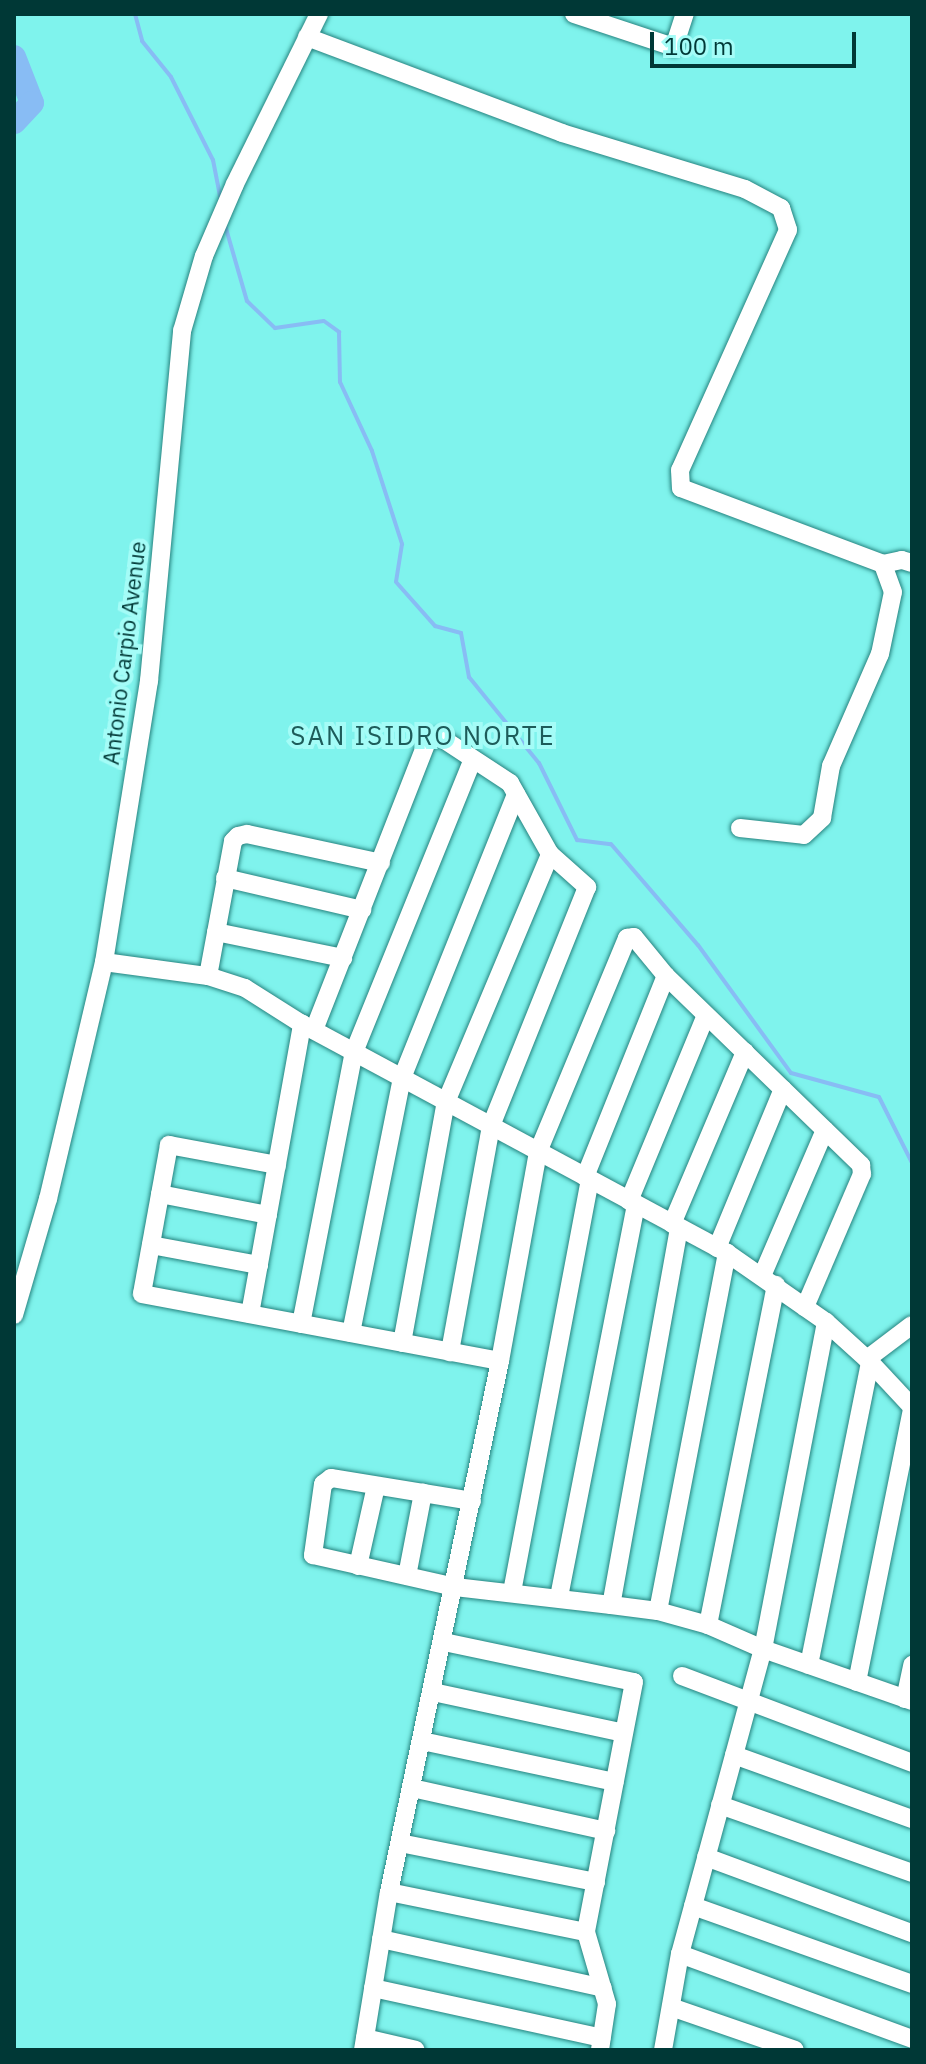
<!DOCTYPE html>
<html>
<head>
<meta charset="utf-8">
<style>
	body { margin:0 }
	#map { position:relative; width:926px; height:2064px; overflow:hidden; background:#7ff3ed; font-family:"IBM Plex Sans",sans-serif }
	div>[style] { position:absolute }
	.stream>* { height:4px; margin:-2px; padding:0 2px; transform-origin:2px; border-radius:2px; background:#88bcf4 }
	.river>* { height:24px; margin:-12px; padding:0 12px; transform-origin:12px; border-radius:12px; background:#88bcf4 }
	.roads { filter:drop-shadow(0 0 2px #26837f) drop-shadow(0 0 2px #26837f) }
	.minor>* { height:18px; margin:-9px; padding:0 9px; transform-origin:9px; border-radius:9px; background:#fff }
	span { translate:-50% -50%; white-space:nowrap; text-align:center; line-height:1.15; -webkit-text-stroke:8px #a4fcf7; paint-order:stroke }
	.street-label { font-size:22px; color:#003836 }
	.quarter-label { font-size:26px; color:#1d5c5a; letter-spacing:2px }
	.frame { position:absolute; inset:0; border:16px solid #003836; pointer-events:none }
	.scale { position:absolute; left:650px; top:32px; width:206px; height:36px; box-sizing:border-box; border:4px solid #003836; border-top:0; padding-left:10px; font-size:24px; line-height:28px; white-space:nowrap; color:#003836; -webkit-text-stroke:6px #a4fcf7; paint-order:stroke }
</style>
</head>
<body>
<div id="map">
	<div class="stream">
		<div style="left:135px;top:14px;width:28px;rotate:75deg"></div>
		<div style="left:142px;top:41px;width:46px;rotate:51.1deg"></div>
		<div style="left:171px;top:77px;width:93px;rotate:63.2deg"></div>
		<div style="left:213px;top:160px;width:42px;rotate:79deg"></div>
		<div style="left:225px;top:225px;width:79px;rotate:73.9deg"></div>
		<div style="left:247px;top:301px;width:39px;rotate:44deg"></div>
		<div style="left:275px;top:328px;width:49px;rotate:-8.1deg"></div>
		<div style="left:324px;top:321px;width:19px;rotate:36deg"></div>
		<div style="left:339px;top:332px;width:50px;rotate:88.9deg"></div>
		<div style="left:340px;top:382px;width:76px;rotate:65.1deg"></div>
		<div style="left:372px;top:451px;width:98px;rotate:72.1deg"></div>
		<div style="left:402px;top:544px;width:38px;rotate:99deg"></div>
		<div style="left:396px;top:582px;width:59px;rotate:48.4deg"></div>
		<div style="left:435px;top:626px;width:27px;rotate:15deg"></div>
		<div style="left:461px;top:633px;width:45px;rotate:79.7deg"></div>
		<div style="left:469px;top:677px;width:111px;rotate:50.9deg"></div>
		<div style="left:539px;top:763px;width:86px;rotate:63.7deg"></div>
		<div style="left:577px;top:840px;width:34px;rotate:7deg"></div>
		<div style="left:611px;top:844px;width:133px;rotate:49.3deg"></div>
		<div style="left:698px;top:945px;width:158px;rotate:54deg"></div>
		<div style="left:791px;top:1073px;width:91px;rotate:15.3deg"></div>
		<div style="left:879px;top:1097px;width:74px;rotate:63.4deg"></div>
	</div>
	<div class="river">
		<div style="left:14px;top:57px;width:49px;rotate:68.6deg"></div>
		<div style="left:32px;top:103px;width:26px;rotate:133deg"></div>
	</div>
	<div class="roads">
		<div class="minor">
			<div style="left:574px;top:14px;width:105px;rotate:18.3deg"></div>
			<div style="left:674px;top:47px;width:35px;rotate:-72deg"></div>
			<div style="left:307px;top:37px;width:272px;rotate:20.6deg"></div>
			<div style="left:562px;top:133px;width:191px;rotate:17deg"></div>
			<div style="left:745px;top:189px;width:41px;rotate:27.8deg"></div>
			<div style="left:781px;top:208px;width:23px;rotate:72deg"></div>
			<div style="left:788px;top:230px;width:263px;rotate:114.2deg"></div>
			<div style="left:680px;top:470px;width:18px;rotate:87deg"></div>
			<div style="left:681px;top:488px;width:216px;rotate:20.6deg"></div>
			<div style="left:883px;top:564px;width:19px;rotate:-12deg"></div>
			<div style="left:902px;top:560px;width:10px;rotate:17deg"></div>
			<div style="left:740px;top:828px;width:64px;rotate:6.2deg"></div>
			<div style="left:804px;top:835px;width:25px;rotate:-43deg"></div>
			<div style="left:822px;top:818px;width:53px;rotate:-80.2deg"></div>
			<div style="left:831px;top:766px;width:122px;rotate:-66.4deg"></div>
			<div style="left:880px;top:654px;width:63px;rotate:-78.2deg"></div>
			<div style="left:893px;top:592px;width:30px;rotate:-110deg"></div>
			<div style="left:225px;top:878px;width:141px;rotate:13.1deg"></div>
			<div style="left:216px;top:932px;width:130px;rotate:11.6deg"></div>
			<div style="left:104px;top:962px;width:105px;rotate:7.7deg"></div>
			<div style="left:208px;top:976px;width:39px;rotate:18deg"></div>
			<div style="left:245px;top:988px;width:67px;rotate:32.3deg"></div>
			<div style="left:302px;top:1024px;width:483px;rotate:28.3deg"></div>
			<div style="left:727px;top:1253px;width:121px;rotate:34.9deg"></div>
			<div style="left:826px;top:1322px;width:59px;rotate:42.3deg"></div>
			<div style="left:870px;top:1362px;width:62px;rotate:47deg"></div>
			<div style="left:208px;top:976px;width:137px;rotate:-79.5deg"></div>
			<div style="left:233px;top:841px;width:7px;rotate:-45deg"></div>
			<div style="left:238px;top:836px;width:9px;rotate:-13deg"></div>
			<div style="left:247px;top:834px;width:137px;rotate:12.2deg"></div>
			<div style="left:314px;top:1030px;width:310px;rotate:-68.6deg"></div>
			<div style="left:427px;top:741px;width:14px;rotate:-17deg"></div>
			<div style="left:440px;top:737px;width:84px;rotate:33.3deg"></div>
			<div style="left:510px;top:783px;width:81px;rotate:60.6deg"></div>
			<div style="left:550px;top:854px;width:50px;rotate:41.7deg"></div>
			<div style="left:587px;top:887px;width:258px;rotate:111.9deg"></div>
			<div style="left:491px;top:1126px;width:230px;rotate:100.3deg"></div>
			<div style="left:277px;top:1165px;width:110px;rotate:-169.5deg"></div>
			<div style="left:169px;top:1145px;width:151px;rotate:100.3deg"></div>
			<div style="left:142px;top:1294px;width:364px;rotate:10.6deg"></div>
			<div style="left:500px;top:1361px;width:212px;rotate:-79.7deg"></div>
			<div style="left:538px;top:1152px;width:232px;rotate:-67.4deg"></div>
			<div style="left:627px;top:938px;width:7px;rotate:-8deg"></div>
			<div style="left:634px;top:937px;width:50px;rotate:50.6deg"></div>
			<div style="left:666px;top:976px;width:272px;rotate:44.1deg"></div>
			<div style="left:861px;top:1165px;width:9px;rotate:84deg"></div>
			<div style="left:862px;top:1174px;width:145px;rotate:113.2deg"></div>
			<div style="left:585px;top:1177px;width:217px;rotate:-68.1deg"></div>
			<div style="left:160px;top:1194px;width:110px;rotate:11deg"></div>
			<div style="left:629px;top:1201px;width:201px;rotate:-67.5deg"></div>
			<div style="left:672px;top:1224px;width:187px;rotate:-67deg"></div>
			<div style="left:679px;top:1228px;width:383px;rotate:100.2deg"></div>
			<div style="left:611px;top:1605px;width:47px;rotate:7.3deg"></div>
			<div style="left:658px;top:1611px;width:52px;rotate:15.6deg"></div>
			<div style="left:151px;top:1245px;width:110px;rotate:10.5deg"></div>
			<div style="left:717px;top:1248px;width:172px;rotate:-67.5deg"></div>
			<div style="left:762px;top:1276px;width:159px;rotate:-66.7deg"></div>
			<div style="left:250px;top:1314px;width:295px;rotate:-79.8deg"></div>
			<div style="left:14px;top:1315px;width:121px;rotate:-73.7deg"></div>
			<div style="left:48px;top:1199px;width:244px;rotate:-76.7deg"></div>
			<div style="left:104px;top:962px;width:285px;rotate:-80.9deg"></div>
			<div style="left:149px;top:681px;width:352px;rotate:-84.6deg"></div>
			<div style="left:182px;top:331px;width:78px;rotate:-73.7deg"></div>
			<div style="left:204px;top:256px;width:78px;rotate:-66.7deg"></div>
			<div style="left:235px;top:184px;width:190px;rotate:-63.7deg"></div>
			<div style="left:826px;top:1322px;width:333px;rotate:100.9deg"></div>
			<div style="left:763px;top:1649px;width:158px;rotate:19.2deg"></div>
			<div style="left:301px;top:1324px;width:277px;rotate:-79deg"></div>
			<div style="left:354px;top:1052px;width:316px;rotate:-67.9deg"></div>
			<div style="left:351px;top:1333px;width:260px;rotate:-78.7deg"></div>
			<div style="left:402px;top:1078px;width:306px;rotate:-68.1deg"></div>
			<div style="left:402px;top:1343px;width:245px;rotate:-79.7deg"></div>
			<div style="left:446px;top:1102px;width:269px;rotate:-67.2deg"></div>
			<div style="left:867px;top:1359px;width:56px;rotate:-37.1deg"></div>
			<div style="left:472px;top:1501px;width:143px;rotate:-170.7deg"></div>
			<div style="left:331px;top:1478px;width:10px;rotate:143deg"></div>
			<div style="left:323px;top:1484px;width:72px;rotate:98deg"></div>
			<div style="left:313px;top:1555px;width:146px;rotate:12.7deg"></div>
			<div style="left:455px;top:1587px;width:157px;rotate:6.6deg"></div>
			<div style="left:358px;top:1566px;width:82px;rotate:-77.3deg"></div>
			<div style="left:407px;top:1576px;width:85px;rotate:-79.1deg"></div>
			<div style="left:512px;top:1592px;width:419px;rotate:-79.3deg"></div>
			<div style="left:559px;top:1597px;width:399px;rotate:-78.9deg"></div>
			<div style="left:658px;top:1611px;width:365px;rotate:-79.1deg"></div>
			<div style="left:444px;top:1642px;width:194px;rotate:11.9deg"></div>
			<div style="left:634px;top:1682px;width:255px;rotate:100.9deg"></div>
			<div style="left:586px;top:1932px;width:75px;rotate:73.7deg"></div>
			<div style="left:607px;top:2004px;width:47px;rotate:98.7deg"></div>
			<div style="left:809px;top:1665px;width:309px;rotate:-78.6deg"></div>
			<div style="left:682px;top:1676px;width:246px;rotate:20.7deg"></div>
			<div style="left:857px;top:1682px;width:278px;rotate:-78.6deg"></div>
			<div style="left:433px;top:1692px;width:195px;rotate:12.1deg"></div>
			<div style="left:905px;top:1699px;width:35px;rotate:-78deg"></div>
			<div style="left:422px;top:1741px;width:197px;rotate:12deg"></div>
			<div style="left:734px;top:1755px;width:189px;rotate:19.8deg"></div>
			<div style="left:412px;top:1788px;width:199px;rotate:12.5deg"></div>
			<div style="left:720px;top:1805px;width:204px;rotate:19.5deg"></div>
			<div style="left:400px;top:1843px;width:200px;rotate:11.3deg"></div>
			<div style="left:706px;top:1857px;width:220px;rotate:20.3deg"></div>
			<div style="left:389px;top:1892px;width:201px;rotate:11.5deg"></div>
			<div style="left:693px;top:1906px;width:232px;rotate:19.6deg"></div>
			<div style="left:381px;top:1939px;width:227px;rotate:12.4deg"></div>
			<div style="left:680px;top:1954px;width:247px;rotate:20.1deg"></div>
			<div style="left:373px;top:1988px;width:234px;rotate:12.3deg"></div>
			<div style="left:671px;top:2007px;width:131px;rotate:19.1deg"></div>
			<div style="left:365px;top:2038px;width:52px;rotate:13.2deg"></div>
			<div style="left:363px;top:2050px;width:160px;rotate:-80.7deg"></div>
			<div style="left:389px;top:1892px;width:542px;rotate:-78.19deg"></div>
			<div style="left:663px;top:2050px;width:97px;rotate:-80deg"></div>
			<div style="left:680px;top:1954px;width:316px;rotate:-74.8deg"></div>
			<div style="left:763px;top:1649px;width:60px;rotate:-156.4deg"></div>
			<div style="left:708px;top:1625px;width:347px;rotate:-78.7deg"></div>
		</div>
	</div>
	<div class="street-label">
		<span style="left:124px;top:653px;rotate:-83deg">Antonio Carpio Avenue</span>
	</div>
	<div class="quarter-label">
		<span style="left:423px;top:736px">SAN ISIDRO NORTE</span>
	</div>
	<div class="frame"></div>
	<div class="scale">100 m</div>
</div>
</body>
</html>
